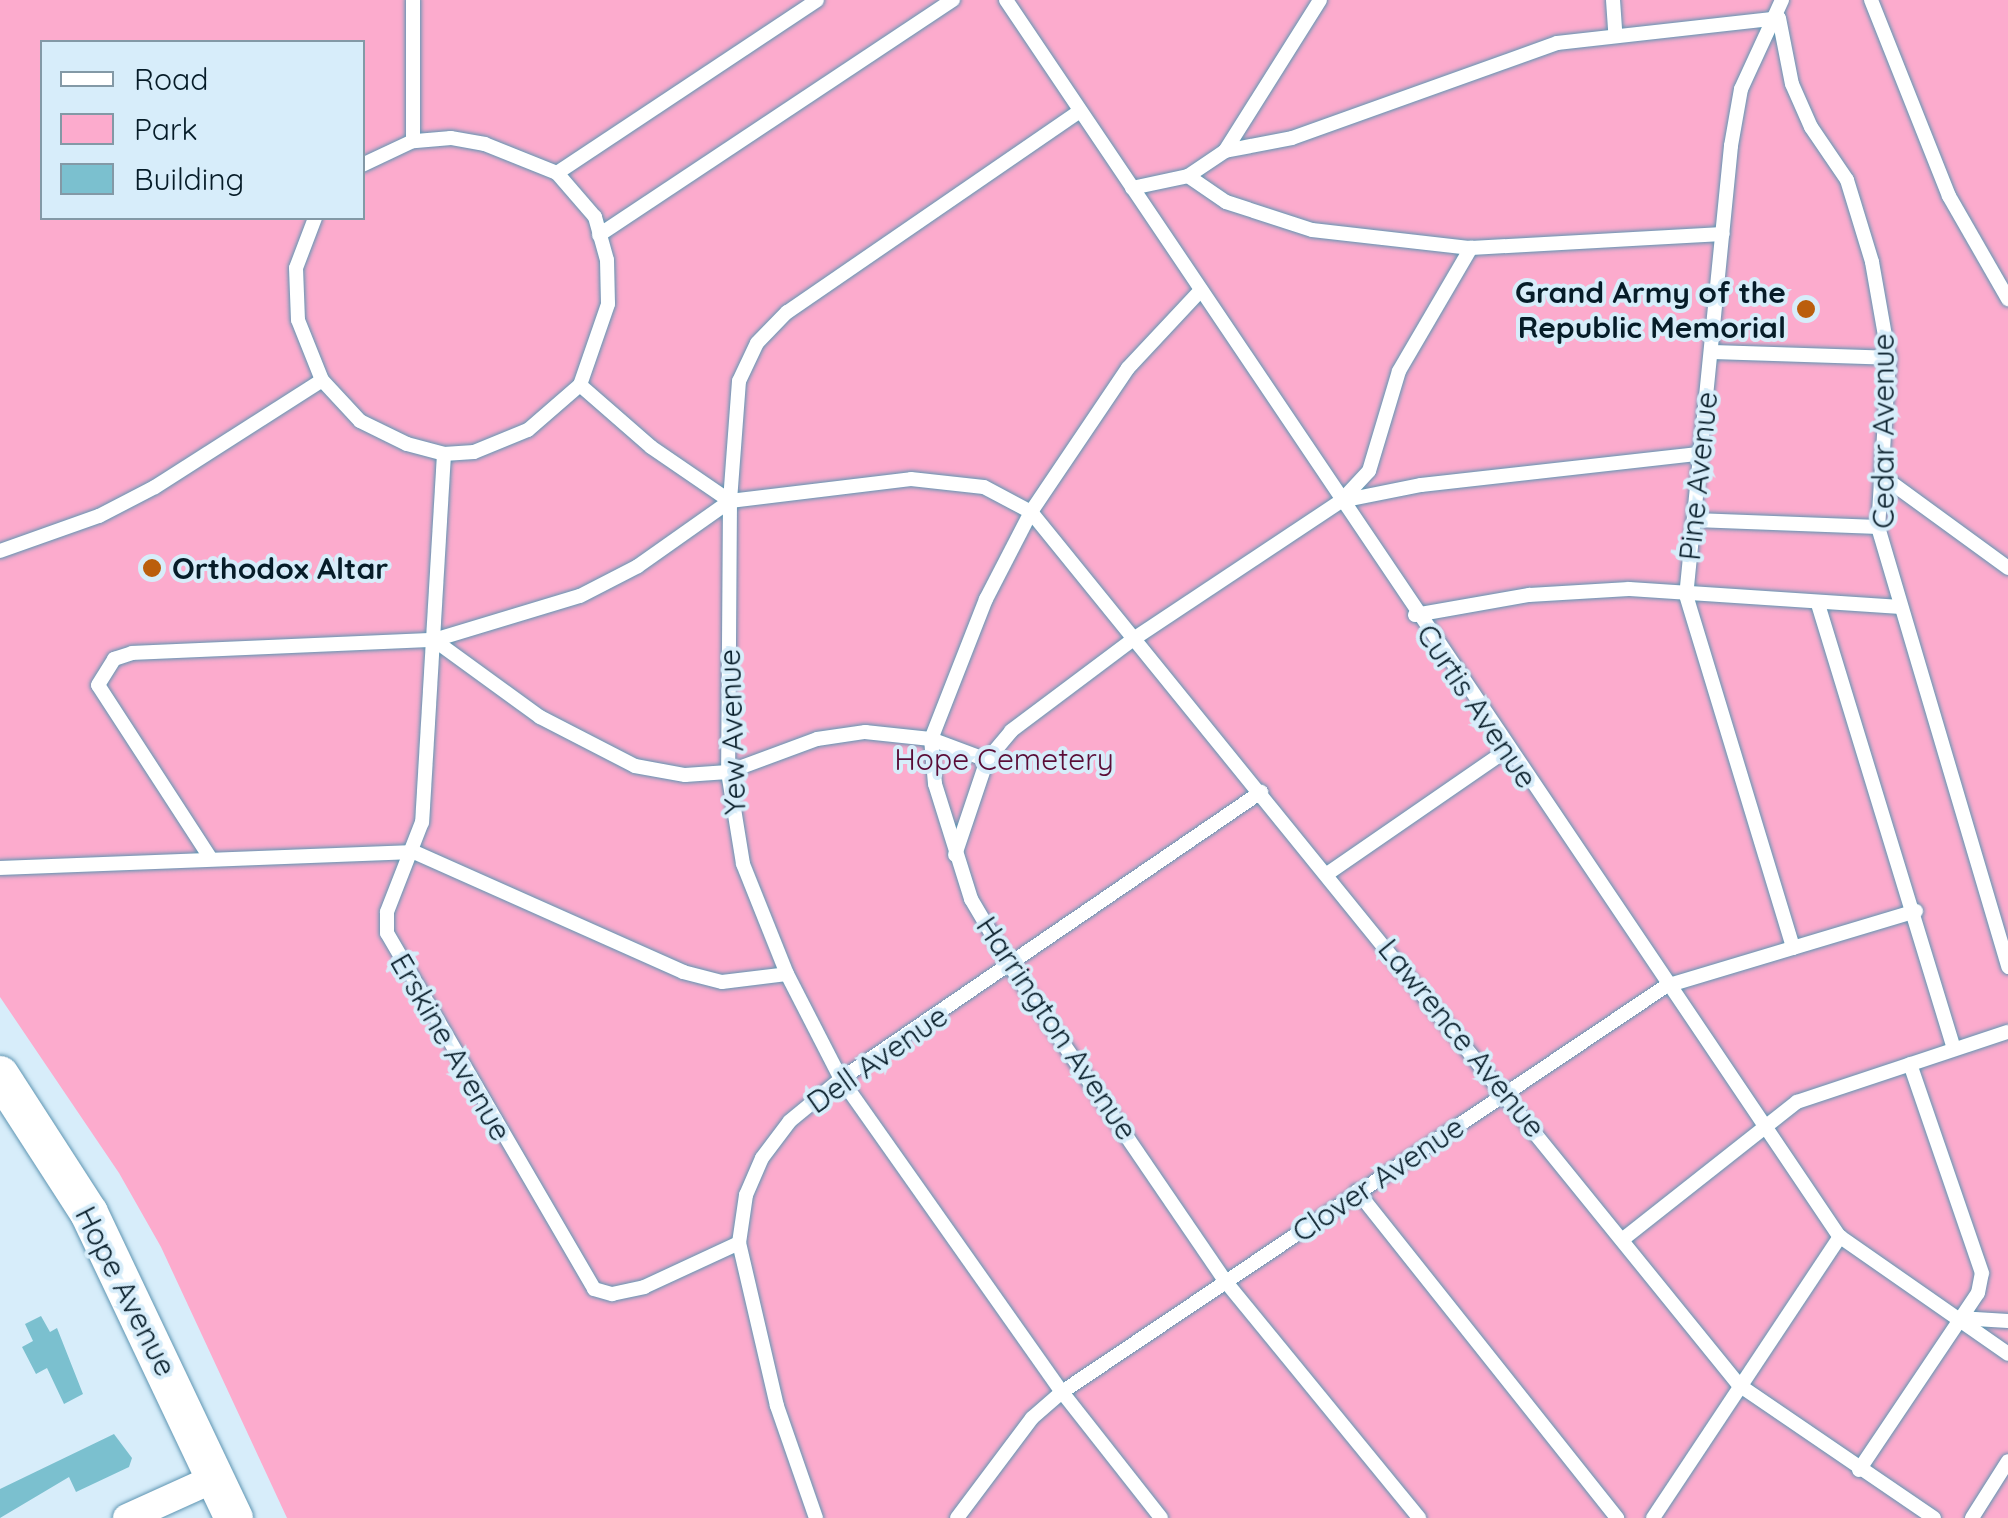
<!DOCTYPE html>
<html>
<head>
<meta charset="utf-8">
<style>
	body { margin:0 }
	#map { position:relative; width:2008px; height:1518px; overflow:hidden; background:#d7edfa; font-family:Quicksand,sans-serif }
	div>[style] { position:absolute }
	.green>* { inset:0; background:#fcabcd }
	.building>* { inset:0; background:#7bc0cf }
	.roads { filter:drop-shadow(0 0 2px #5e95b2) drop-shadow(0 0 2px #5e95b2) }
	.service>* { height:14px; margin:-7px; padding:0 7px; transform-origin:7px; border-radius:7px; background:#fff }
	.minor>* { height:28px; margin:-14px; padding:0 14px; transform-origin:14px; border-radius:14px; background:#fff }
	.secondary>* { height:38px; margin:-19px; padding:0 19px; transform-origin:19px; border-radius:19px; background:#fff }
	.dots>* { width:28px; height:28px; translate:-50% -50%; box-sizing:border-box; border:5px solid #d7edfa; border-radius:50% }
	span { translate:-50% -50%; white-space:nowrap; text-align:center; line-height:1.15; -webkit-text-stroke:8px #d7edfa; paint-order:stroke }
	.poi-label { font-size:30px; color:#061c28; font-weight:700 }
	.right { translate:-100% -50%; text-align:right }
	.left { translate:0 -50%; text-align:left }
	.street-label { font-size:30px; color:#061c28 }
	.park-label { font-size:30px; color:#5a0c37 }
	.legend { position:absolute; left:40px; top:40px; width:325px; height:180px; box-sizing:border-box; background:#d7edfa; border:2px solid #8399a6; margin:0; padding:12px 18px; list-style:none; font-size:30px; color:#061c28 }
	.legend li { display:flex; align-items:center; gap:20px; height:50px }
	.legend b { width:50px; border:2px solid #8399a6 }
</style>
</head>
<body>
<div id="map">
	<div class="green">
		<div style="clip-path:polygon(evenodd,0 0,2008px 0,2008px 1518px,287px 1518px,161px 1247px,119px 1173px,0 997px,0 0,42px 42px,362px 42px,362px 218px,42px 218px,42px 42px)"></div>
	</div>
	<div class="building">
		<div style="clip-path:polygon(41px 1316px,50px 1332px,57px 1328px,83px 1394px,64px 1404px,47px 1368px,36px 1374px,22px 1347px,33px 1341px,25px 1324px)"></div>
		<div style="clip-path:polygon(114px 1434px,132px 1458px,129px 1467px,76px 1492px,69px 1477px,0 1518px,0 1489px)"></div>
	</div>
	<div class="roads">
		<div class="service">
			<div style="left:413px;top:0;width:141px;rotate:90deg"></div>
			<div style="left:1006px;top:0;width:1490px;rotate:56.02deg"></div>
			<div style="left:1839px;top:1236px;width:206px;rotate:34.9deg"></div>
			<div style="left:1613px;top:0;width:32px;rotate:86deg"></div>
			<div style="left:1782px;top:0;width:98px;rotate:114.7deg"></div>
			<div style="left:1741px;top:89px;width:58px;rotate:100deg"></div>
			<div style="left:1731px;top:146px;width:451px;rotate:95.7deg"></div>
			<div style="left:1686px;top:595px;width:369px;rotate:73.1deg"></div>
			<div style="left:1871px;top:0;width:211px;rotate:68.3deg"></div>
			<div style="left:1949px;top:196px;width:119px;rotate:60.2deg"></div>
			<div style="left:1080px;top:111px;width:355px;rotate:145.5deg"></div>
			<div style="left:787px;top:312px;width:43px;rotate:134.1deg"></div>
			<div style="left:757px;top:343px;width:42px;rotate:115.3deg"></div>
			<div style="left:739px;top:381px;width:120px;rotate:94.3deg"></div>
			<div style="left:730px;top:501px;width:271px;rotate:90.4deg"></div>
			<div style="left:728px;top:772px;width:93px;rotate:80.7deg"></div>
			<div style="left:743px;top:864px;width:118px;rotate:68.2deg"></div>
			<div style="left:787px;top:974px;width:118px;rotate:62.8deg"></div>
			<div style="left:841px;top:1079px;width:383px;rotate:54.8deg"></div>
			<div style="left:1062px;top:1392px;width:160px;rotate:51.8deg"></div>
			<div style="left:1225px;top:151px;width:178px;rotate:-57.8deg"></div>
			<div style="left:557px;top:173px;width:312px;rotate:-33.6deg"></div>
			<div style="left:1188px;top:176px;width:46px;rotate:34.4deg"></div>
			<div style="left:1226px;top:202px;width:90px;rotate:18deg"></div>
			<div style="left:1312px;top:230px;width:160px;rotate:6.5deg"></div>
			<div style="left:1471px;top:248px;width:252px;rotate:-3.2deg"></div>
			<div style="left:1132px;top:188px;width:57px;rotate:-12.1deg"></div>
			<div style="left:1188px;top:176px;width:45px;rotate:-34deg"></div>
			<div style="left:1225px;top:151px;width:68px;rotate:-11deg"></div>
			<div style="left:1292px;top:138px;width:282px;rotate:-19.7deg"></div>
			<div style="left:1557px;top:43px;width:223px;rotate:-6.4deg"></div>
			<div style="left:1779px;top:18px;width:67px;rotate:78.9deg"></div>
			<div style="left:1792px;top:84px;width:47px;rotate:66.2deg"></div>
			<div style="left:1811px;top:127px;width:64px;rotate:55.8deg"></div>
			<div style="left:1847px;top:180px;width:86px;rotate:73deg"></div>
			<div style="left:1872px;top:262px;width:97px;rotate:80deg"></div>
			<div style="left:1889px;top:358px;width:169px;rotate:93.7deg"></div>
			<div style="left:1878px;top:527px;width:459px;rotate:73.5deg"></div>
			<div style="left:315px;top:218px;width:53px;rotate:110.8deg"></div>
			<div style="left:296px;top:268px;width:52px;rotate:87.8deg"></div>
			<div style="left:298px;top:320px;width:65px;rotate:68.2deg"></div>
			<div style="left:322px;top:380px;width:56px;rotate:47.2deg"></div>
			<div style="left:360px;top:421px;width:52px;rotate:26.1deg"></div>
			<div style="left:407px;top:444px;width:38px;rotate:15deg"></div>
			<div style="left:444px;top:454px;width:30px;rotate:-4deg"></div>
			<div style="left:474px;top:452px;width:58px;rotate:-22.2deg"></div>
			<div style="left:528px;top:430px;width:69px;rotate:-40.9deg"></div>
			<div style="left:580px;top:385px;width:86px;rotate:-70.9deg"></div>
			<div style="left:608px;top:304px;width:44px;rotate:-91.3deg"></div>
			<div style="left:607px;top:260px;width:45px;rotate:-105.6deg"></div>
			<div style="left:595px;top:217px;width:58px;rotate:-130.8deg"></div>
			<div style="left:557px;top:173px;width:78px;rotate:-158.1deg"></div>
			<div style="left:485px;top:144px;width:35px;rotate:-170deg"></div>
			<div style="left:451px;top:138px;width:38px;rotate:175deg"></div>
			<div style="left:413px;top:141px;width:56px;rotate:154.8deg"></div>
			<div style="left:599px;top:235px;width:425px;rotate:-33.6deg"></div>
			<div style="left:1201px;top:290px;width:107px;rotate:133.1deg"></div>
			<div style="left:1128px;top:368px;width:174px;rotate:124deg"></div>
			<div style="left:1031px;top:512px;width:98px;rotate:117.3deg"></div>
			<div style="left:986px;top:599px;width:150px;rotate:111.4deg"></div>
			<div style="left:931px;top:739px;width:45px;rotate:84.9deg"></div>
			<div style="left:935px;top:784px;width:121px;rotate:72.6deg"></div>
			<div style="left:971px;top:899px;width:79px;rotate:59.5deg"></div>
			<div style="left:1011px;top:967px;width:381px;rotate:55.7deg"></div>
			<div style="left:1226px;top:1282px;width:305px;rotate:50.7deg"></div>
			<div style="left:1712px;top:352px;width:177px;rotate:1.9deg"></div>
			<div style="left:580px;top:385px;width:94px;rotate:41.1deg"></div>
			<div style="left:651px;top:447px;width:96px;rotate:34.4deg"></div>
			<div style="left:730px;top:501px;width:182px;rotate:-6.9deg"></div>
			<div style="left:911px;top:479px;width:73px;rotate:6.3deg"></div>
			<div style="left:984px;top:487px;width:53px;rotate:28deg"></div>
			<div style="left:1031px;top:512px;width:1124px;rotate:50.96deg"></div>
			<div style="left:1739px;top:1385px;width:236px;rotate:34.3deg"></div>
			<div style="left:444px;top:454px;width:369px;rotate:93.4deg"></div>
			<div style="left:422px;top:822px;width:97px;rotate:111.3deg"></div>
			<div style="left:387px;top:912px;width:21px;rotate:90deg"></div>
			<div style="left:387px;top:933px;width:412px;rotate:59.8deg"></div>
			<div style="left:594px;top:1289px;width:19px;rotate:16deg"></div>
			<div style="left:612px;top:1294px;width:33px;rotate:-12deg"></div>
			<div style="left:644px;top:1287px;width:105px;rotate:-24.9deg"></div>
			<div style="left:1882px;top:476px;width:156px;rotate:36.1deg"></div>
			<div style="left:1341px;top:501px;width:41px;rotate:-47deg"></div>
			<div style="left:1369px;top:471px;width:104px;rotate:-73.3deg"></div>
			<div style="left:1399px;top:371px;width:143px;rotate:-59.7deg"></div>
			<div style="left:1695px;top:520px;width:183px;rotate:2.2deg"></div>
			<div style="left:0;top:551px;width:105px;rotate:-19.5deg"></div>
			<div style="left:99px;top:516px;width:63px;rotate:-27.4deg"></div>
			<div style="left:155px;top:487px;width:198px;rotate:-32.6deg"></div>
			<div style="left:1818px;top:604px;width:464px;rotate:73deg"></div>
			<div style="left:1415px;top:615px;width:116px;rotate:-10deg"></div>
			<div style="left:1529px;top:595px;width:100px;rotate:-3.4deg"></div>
			<div style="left:1629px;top:589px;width:269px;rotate:3.8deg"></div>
			<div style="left:434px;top:640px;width:131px;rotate:36deg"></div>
			<div style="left:540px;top:717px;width:107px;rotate:27.3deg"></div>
			<div style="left:635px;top:766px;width:51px;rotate:10.2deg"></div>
			<div style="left:685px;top:775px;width:43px;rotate:-4deg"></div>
			<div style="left:728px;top:772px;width:95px;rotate:-20.3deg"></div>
			<div style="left:817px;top:739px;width:49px;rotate:-8.3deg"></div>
			<div style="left:865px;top:732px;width:66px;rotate:6.1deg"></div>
			<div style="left:931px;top:739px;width:60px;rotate:20.6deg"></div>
			<div style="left:955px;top:855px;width:100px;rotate:-71.4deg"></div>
			<div style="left:987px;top:760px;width:38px;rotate:-50deg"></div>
			<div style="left:1011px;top:731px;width:155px;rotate:-36.9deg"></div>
			<div style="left:1135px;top:638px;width:247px;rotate:-33.6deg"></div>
			<div style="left:1341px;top:501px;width:82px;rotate:-11.3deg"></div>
			<div style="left:1421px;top:485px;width:279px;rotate:-6.4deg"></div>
			<div style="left:211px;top:859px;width:207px;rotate:-123deg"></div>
			<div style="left:98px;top:685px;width:31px;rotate:-58deg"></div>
			<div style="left:114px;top:659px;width:19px;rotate:-18deg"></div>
			<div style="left:132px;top:653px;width:302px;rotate:-2.5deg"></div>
			<div style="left:434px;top:640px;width:152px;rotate:-16.8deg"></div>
			<div style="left:580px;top:596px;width:65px;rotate:-27.3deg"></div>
			<div style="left:638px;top:566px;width:113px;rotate:-35.2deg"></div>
			<div style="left:0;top:868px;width:414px;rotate:-2.2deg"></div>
			<div style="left:414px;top:852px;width:295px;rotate:24deg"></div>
			<div style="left:683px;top:972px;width:40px;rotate:14.4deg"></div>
			<div style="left:722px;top:982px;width:65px;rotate:-7deg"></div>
			<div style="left:1327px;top:874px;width:219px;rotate:-34.6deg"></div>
			<div style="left:1357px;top:1191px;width:418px;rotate:51.5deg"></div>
			<div style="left:1622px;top:1240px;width:223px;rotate:-38.3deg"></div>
			<div style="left:1797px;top:1102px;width:222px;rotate:-18.4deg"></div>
			<div style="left:1959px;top:1318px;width:49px;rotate:3.5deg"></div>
			<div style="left:1859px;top:1470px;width:213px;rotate:-56.1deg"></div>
			<div style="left:1978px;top:1293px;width:20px;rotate:-79deg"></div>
			<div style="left:1982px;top:1273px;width:221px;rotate:-109deg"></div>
			<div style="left:816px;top:1518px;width:119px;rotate:-109.2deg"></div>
			<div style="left:777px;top:1406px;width:167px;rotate:-103.1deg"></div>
			<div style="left:739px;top:1243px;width:49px;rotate:-81.7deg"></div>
			<div style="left:746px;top:1195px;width:40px;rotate:-66.6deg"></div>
			<div style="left:762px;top:1158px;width:46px;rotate:-52.9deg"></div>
			<div style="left:790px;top:1121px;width:66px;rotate:-39.5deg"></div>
			<div style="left:841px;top:1079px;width:509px;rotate:-34.35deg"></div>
			<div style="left:957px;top:1518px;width:125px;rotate:-53.1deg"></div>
			<div style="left:1032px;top:1418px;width:40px;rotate:-41deg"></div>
			<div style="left:1062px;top:1392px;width:728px;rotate:-33.91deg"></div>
			<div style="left:1666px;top:986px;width:261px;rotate:-16.7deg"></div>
			<div style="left:1653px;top:1518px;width:338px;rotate:-56.4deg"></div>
			<div style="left:1972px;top:1518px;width:67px;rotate:-57.7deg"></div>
		</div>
		<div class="minor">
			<div style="left:127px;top:1518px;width:97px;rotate:-24.4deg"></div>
		</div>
		<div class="secondary">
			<div style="left:0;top:1075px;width:164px;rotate:57.2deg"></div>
			<div style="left:89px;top:1213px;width:338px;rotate:64.6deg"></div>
		</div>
	</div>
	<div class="dots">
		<div style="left:1806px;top:309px;background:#bb5e0c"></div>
		<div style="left:152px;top:568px;background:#bb5e0c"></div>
	</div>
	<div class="poi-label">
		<span class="right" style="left:1786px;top:309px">Grand Army of the<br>Republic Memorial</span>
		<span class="left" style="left:172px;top:568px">Orthodox Altar</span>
	</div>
	<div class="street-label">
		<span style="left:1883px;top:431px;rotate:-90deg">Cedar Avenue</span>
		<span style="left:1698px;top:476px;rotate:-84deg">Pine Avenue</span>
		<span style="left:1477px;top:706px;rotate:56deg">Curtis Avenue</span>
		<span style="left:732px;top:732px;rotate:-92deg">Yew Avenue</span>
		<span style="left:1057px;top:1028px;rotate:56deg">Harrington Avenue</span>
		<span style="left:1462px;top:1038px;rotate:51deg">Lawrence Avenue</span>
		<span style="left:451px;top:1047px;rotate:60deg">Erskine Avenue</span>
		<span style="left:877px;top:1059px;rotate:-35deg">Dell Avenue</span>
		<span style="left:1378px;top:1179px;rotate:-34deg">Clover Avenue</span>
		<span style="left:126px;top:1291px;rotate:63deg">Hope Avenue</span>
	</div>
	<div class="park-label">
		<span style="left:1004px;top:759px">Hope Cemetery</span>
	</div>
	<ul class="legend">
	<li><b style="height:12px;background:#fff"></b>Road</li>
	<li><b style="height:28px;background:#fcabcd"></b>Park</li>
	<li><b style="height:28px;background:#7bc0cf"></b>Building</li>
	</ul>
</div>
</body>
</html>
